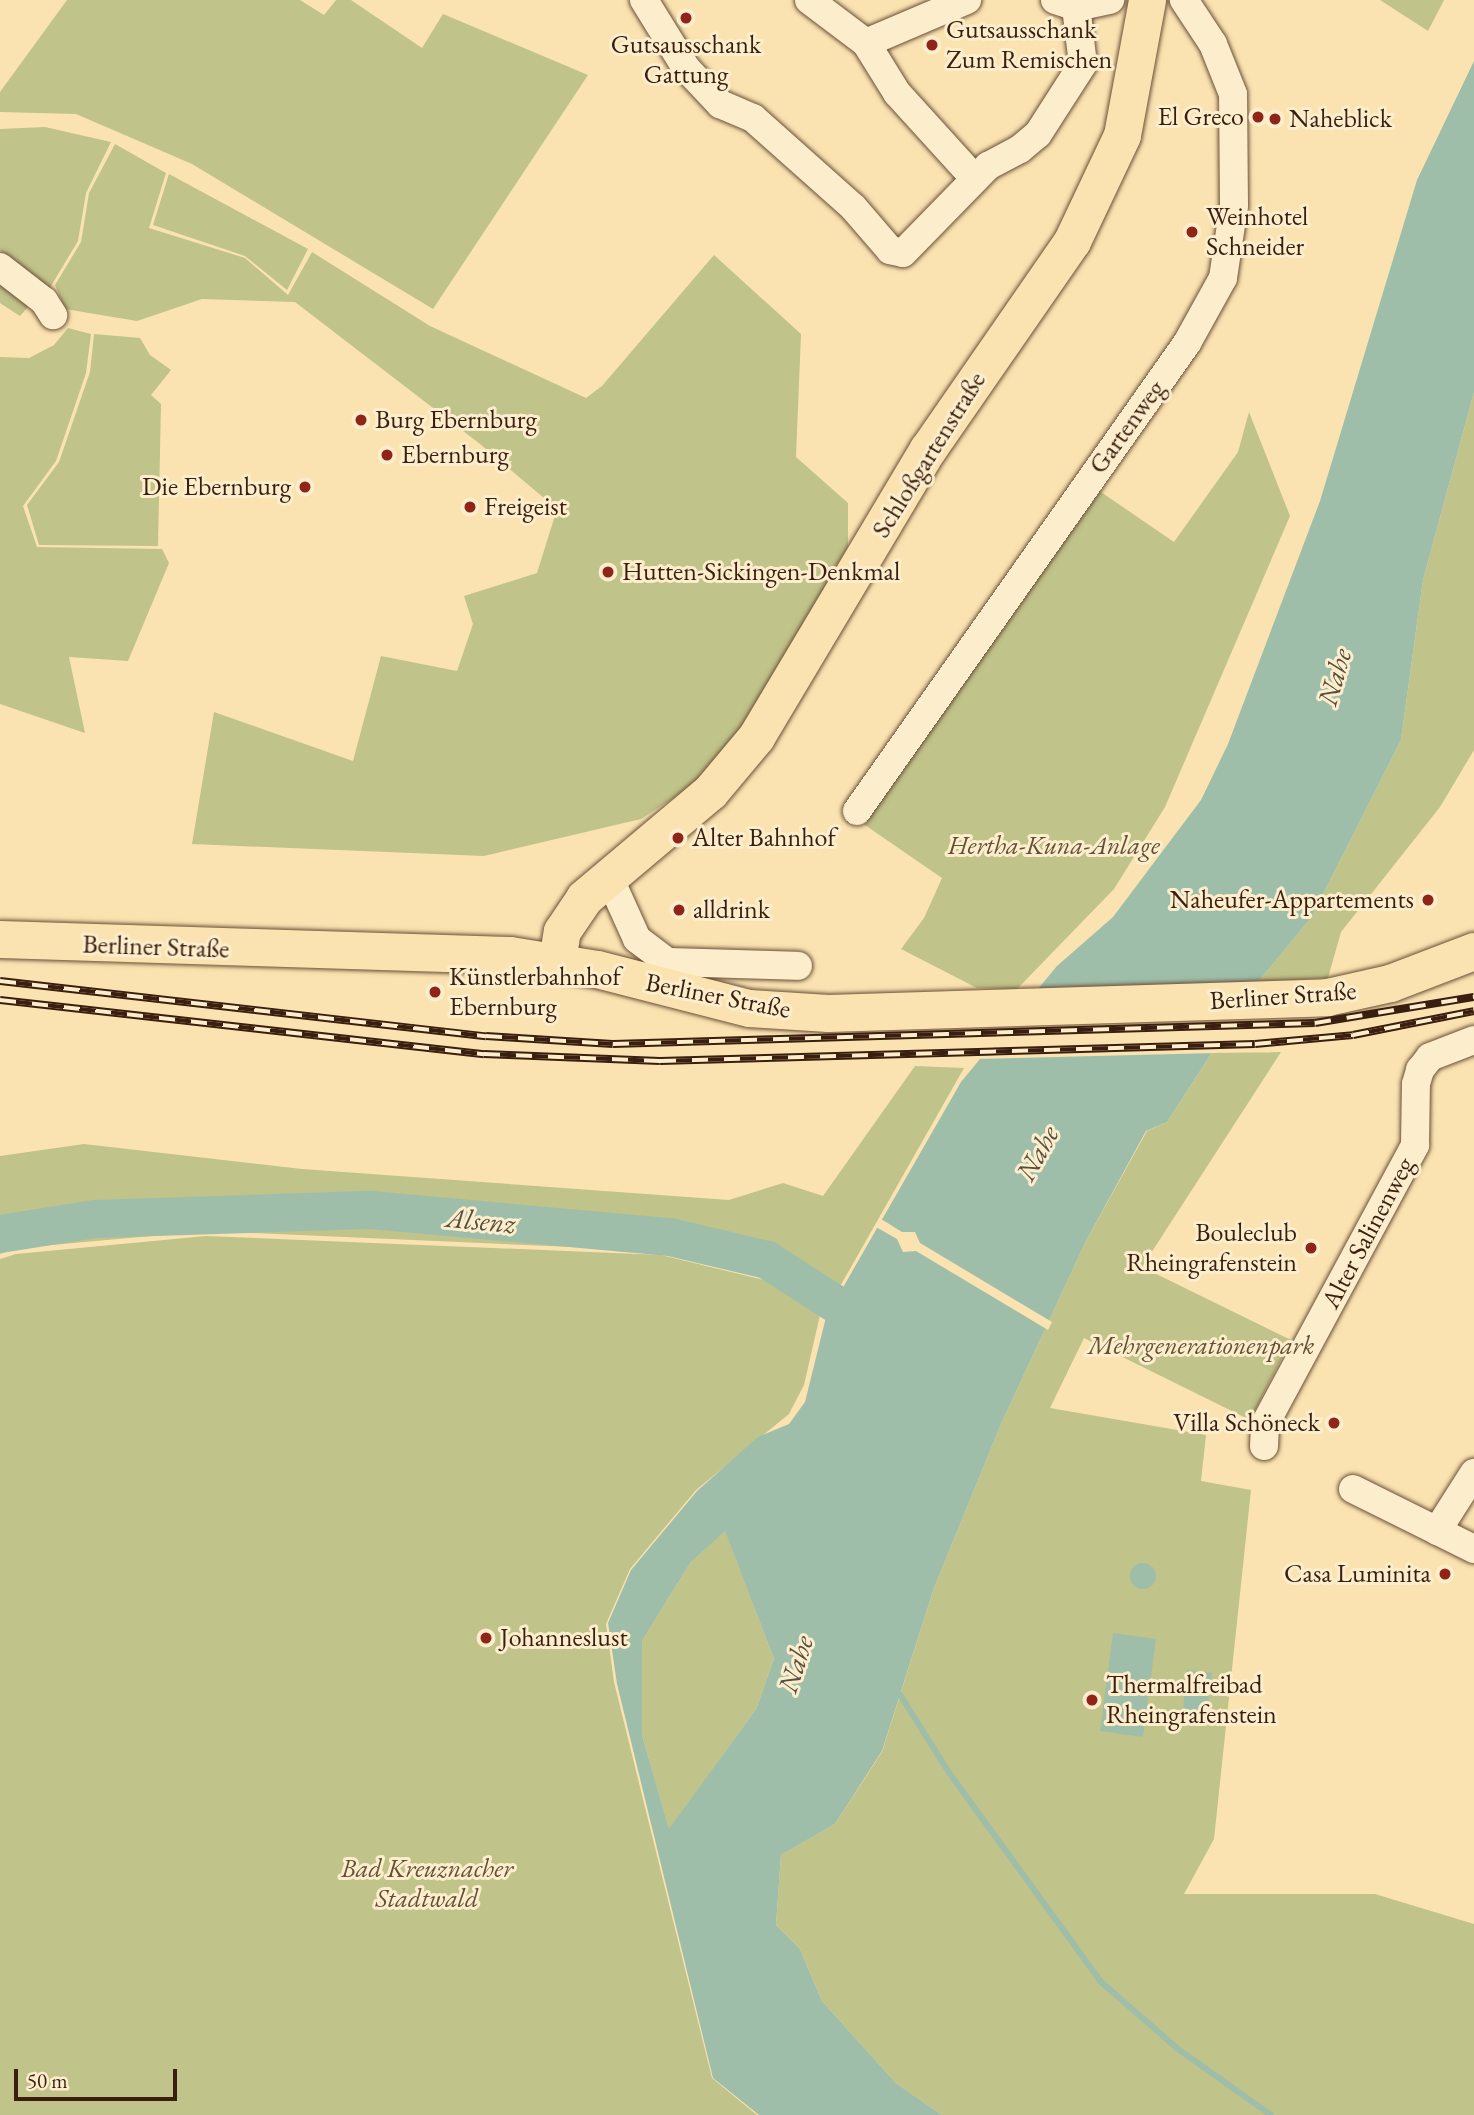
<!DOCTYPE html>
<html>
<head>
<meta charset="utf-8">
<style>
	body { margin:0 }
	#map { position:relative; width:1474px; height:2115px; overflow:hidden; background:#fae3b1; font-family:"EB Garamond",serif }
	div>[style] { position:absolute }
	.green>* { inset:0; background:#c0c38a }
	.water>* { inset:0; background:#9fbea9 }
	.round { border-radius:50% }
	.pier>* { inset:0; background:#fae3b1 }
	.stream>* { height:6px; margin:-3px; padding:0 3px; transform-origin:3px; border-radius:3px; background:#9fbea9 }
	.river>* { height:38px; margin:-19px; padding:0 19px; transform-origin:19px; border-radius:19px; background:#9fbea9 }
	.roads { filter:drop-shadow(0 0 2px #6a4f38) drop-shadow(0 0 2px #6a4f38) }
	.minor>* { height:28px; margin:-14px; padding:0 14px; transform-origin:14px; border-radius:14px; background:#fcedcc }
	.major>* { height:37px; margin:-18.5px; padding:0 18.5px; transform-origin:18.5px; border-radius:18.5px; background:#fae3b1 }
	.rail>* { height:8px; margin-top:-4px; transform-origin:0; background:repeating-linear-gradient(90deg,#fcedcc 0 16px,#3a1e10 0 32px); box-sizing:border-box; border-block:2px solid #3a1e10 }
	.dots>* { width:19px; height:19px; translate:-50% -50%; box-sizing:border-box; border:4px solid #fcedcc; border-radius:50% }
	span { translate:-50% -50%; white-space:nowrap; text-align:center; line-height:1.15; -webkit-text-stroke:6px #fcedcc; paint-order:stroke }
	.poi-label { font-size:26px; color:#3a1e10 }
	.left { translate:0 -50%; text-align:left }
	.right { translate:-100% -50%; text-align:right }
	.street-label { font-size:26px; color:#3a1e10 }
	.park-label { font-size:26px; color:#625035; font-style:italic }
	.water-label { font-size:28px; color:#584e3e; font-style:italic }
	.scale { position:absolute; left:14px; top:2069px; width:163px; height:32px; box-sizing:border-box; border:4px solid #3a1e10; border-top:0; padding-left:9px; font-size:21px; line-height:24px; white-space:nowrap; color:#3a1e10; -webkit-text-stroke:5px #fcedcc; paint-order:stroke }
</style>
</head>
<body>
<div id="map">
	<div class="green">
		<div style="clip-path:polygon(67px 0,300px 0,324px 15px,336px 0,351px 0,422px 48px,443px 14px,588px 75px,433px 309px,192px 164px,76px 114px,0 112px,0 92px)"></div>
		<div style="clip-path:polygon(1380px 0,1444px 0,1428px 31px)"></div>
		<div style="clip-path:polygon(45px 127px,111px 142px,86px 193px,78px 241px,48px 291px,0 250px,0 129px)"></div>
		<div style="clip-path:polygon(115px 144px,166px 173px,149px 228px,245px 258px,288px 295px,312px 252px,430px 326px,586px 398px,602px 386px,714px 255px,801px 334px,796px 457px,848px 503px,848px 546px,756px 710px,703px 779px,641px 819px,484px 856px,192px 844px,214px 712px,353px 761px,381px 656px,457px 671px,473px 624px,464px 596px,537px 573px,557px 509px,480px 444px,295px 302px,202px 299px,137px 321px,65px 309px,55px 285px,81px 242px,89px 193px)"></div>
		<div style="clip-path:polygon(169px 174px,308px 249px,287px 290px,245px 256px,153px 225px)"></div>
		<div style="clip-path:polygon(0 283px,29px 306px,20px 316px,0 303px)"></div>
		<div style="clip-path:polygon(68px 328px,91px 334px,86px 373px,56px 461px,23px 506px,37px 547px,162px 549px,169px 563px,128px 661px,69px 657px,85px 733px,0 704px,0 357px,29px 358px,54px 345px)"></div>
		<div style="clip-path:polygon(94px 334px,140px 338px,150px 355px,171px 370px,151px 395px,161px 404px,158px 546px,39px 545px,27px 505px,59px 462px,90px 372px)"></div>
		<div style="clip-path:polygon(1474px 392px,1474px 750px,1440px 807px,1341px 932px,1328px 978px,1258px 982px,1311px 918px,1401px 740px,1423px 580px)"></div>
		<div style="clip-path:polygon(1249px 412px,1290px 516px,1165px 807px,1114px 889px,1017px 989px,977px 988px,901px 949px,924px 918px,942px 878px,862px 823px,1098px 490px,1174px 542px,1238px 452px)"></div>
		<div style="clip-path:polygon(1281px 1052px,1142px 1267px,1291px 1340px,1250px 1420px,1084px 1338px,1050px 1408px,1206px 1435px,1201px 1481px,1251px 1490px,1214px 1839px,1184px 1894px,1375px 1894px,1474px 1924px,1474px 2115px,942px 2115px,896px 2083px,822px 2001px,800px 1949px,776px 1925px,781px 1855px,835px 1824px,882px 1752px,934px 1588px,1001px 1424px,1086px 1241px,1147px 1131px,1167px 1122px,1212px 1053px)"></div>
		<div style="clip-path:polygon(915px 1066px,964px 1068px,838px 1290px,824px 1306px,793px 1282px,665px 1251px,207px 1231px,18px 1248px,0 1254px,0 1156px,84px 1144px,302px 1169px,729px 1200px,783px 1183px,823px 1196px)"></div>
		<div style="clip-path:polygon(206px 1236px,661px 1255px,793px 1287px,820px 1315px,804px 1385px,789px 1414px,696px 1490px,630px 1569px,606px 1624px,614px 1682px,712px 2078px,757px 2115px,0 2115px,0 1259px,16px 1254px)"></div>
		<div style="clip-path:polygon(725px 1530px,774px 1659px,756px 1709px,669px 1830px,642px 1735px,642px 1641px,691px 1562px)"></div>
	</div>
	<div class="water">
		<div style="clip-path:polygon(evenodd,1474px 61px,1474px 392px,1423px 580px,1401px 740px,1311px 918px,1258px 982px,1167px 1122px,1146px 1131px,1086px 1241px,1001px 1424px,934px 1588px,882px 1751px,835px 1824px,781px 1855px,776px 1925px,800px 1949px,822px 2001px,896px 2083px,942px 2115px,759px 2115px,713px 2078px,617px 1684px,608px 1623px,631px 1570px,697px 1491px,758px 1437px,789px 1424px,805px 1402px,826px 1317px,961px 1082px,1057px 966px,1113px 917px,1201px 800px,1228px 744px,1320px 501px,1417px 180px,1474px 61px,725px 1531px,774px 1659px,756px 1709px,669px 1829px,642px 1735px,642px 1641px,691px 1562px,725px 1531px)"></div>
		<div class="round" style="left:1130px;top:1563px;width:26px;height:26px"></div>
		<div style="clip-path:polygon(1113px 1633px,1156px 1639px,1143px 1737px,1100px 1731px)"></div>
		<div style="clip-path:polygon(1187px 1670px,1212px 1673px,1206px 1721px,1182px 1718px)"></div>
	</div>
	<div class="pier">
		<div style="clip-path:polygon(1262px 982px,1216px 1053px,975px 1059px,1033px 990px)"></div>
		<div style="clip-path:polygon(881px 1219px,902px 1232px,915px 1232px,920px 1243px,1052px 1322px,1048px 1330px,916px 1251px,903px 1252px,897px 1239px,876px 1227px)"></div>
	</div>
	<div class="stream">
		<div style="left:897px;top:1690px;width:99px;rotate:57.8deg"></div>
		<div style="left:950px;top:1774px;width:257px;rotate:54deg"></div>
		<div style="left:1101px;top:1982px;width:102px;rotate:41deg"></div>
		<div style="left:1178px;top:2049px;width:114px;rotate:35.4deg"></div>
	</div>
	<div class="river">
		<div style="left:0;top:1234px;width:96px;rotate:-9deg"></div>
		<div style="left:95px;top:1219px;width:276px;rotate:-1.9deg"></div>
		<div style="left:371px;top:1210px;width:300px;rotate:5.2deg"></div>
		<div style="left:670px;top:1237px;width:100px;rotate:13.3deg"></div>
		<div style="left:767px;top:1260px;width:93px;rotate:32.7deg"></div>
		<div style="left:845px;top:1310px;width:42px;rotate:54.8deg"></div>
	</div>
	<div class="roads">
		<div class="minor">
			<div style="left:644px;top:0;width:80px;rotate:58.3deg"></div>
			<div style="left:686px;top:68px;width:50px;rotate:46.6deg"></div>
			<div style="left:720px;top:104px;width:36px;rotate:23deg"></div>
			<div style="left:753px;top:118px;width:134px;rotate:41.7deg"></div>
			<div style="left:853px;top:207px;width:57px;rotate:49.3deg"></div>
			<div style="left:890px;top:250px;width:13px;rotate:13deg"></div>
			<div style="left:903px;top:253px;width:122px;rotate:-45.7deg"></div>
			<div style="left:988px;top:166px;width:36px;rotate:-28deg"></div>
			<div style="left:1020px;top:149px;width:23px;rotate:-40deg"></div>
			<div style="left:1038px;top:134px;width:83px;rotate:-57.3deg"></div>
			<div style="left:1083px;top:64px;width:57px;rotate:-97deg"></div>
			<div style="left:809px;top:0;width:71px;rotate:37deg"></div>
			<div style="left:866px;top:43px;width:110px;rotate:-23.1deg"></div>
			<div style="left:1055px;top:0;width:22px;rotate:18deg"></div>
			<div style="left:1076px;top:7px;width:35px;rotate:-12deg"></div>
			<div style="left:866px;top:43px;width:59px;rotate:58.2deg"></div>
			<div style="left:897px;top:93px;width:116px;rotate:47.8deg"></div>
			<div style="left:0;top:267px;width:56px;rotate:37.7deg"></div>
			<div style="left:44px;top:301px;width:17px;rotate:57deg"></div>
			<div style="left:857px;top:811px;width:573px;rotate:-54.81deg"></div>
			<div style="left:1187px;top:343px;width:74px;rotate:-61deg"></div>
			<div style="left:1223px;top:278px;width:74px;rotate:-81.4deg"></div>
			<div style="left:1234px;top:205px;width:111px;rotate:-90.5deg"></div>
			<div style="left:1233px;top:94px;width:54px;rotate:-111.8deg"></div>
			<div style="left:1213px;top:44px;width:53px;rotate:-123.4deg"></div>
			<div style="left:609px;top:877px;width:68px;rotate:65.7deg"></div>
			<div style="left:637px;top:939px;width:38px;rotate:37deg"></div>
			<div style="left:667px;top:962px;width:131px;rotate:1.7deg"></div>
			<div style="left:1264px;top:1446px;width:22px;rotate:-87deg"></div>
			<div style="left:1265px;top:1424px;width:317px;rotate:-61.7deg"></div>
			<div style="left:1415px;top:1145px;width:61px;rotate:-89.1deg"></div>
			<div style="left:1416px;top:1084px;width:15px;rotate:-74deg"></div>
			<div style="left:1420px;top:1070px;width:16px;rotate:-52deg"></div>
			<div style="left:1430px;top:1057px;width:47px;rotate:-21.1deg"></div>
			<div style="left:1353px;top:1489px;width:135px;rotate:26.4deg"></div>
			<div style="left:1437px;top:1531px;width:69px;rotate:-57.5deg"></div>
		</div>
		<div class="major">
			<div style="left:0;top:939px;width:510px;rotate:1.8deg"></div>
			<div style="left:510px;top:955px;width:88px;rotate:9.1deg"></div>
			<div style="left:597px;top:969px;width:157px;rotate:14.4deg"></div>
			<div style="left:749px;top:1008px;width:79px;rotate:3.6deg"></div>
			<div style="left:828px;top:1013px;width:499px;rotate:-1.8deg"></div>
			<div style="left:1327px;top:997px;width:65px;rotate:-12.5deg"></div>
			<div style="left:1390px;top:983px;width:90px;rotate:-20.9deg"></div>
			<div style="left:557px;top:961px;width:30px;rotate:-81deg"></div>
			<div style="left:562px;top:931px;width:40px;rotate:-56deg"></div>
			<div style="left:584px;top:898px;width:165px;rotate:-40.1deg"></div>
			<div style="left:710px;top:792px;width:72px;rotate:-50.1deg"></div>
			<div style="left:756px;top:737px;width:335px;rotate:-59.2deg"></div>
			<div style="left:928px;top:449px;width:253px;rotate:-55.3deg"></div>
			<div style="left:1072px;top:241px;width:117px;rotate:-64.7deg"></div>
			<div style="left:1122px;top:135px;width:137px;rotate:-79.5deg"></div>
		</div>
	</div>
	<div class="rail">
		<div style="left:0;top:981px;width:489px;rotate:6.5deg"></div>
		<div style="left:486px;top:1036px;width:127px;rotate:3.6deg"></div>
		<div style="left:613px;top:1044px;width:702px;rotate:-1.71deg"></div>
		<div style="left:1315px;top:1023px;width:161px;rotate:-9.3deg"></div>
		<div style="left:0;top:1000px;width:487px;rotate:6.4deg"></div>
		<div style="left:484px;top:1054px;width:176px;rotate:2.3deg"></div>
		<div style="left:660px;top:1061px;width:595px;rotate:-1.64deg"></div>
		<div style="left:1255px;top:1044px;width:98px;rotate:-5.2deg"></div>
		<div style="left:1353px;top:1035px;width:123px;rotate:-11.2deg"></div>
	</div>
	<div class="dots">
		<div style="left:686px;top:18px;background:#8f2418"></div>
		<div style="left:932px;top:45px;background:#8f2418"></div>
		<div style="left:1258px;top:117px;background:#8f2418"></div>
		<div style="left:1275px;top:119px;background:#8f2418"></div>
		<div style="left:1192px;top:232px;background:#8f2418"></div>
		<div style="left:361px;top:420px;background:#8f2418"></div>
		<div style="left:387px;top:455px;background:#8f2418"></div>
		<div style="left:305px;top:487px;background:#8f2418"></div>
		<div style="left:470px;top:507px;background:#8f2418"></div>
		<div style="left:608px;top:572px;background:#8f2418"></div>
		<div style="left:678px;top:838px;background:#8f2418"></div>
		<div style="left:1428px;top:900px;background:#8f2418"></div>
		<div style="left:679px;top:910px;background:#8f2418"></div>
		<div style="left:435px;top:992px;background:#8f2418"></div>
		<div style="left:1311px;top:1248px;background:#8f2418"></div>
		<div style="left:1334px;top:1423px;background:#8f2418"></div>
		<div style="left:1445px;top:1574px;background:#8f2418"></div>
		<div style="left:486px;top:1638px;background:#8f2418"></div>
		<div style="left:1092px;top:1700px;background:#8f2418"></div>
	</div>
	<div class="poi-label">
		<span class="left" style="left:946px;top:45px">Gutsausschank<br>Zum Remischen</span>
		<span style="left:686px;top:60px">Gutsausschank<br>Gattung</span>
		<span class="right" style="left:1244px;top:117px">El Greco</span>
		<span class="left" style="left:1289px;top:119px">Naheblick</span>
		<span class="left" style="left:1206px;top:232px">Weinhotel<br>Schneider</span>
		<span class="left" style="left:375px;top:420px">Burg Ebernburg</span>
		<span class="left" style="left:401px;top:455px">Ebernburg</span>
		<span class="right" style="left:291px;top:487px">Die Ebernburg</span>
		<span class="left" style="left:484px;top:507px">Freigeist</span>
		<span class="left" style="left:622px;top:572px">Hutten-Sickingen-Denkmal</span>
		<span class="left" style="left:692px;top:838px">Alter Bahnhof</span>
		<span class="right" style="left:1414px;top:900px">Naheufer-Appartements</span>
		<span class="left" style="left:693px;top:910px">alldrink</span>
		<span class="left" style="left:449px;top:992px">Künstlerbahnhof<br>Ebernburg</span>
		<span class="right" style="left:1297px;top:1248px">Bouleclub<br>Rheingrafenstein</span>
		<span class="right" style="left:1320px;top:1423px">Villa Schöneck</span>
		<span class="right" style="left:1431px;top:1574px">Casa Luminita</span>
		<span class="left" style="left:500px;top:1638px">Johanneslust</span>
		<span class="left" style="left:1106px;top:1700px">Thermalfreibad<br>Rheingrafenstein</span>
	</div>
	<div class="street-label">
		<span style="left:1127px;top:427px;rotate:-54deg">Gartenweg</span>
		<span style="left:929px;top:455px;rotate:-58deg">Schloßgartenstraße</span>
		<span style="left:156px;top:947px;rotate:2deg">Berliner Straße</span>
		<span style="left:718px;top:996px;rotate:11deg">Berliner Straße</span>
		<span style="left:1283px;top:996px;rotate:-4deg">Berliner Straße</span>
		<span style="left:1368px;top:1233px;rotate:-62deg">Alter Salinenweg</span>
	</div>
	<div class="park-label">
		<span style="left:1054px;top:846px">Hertha-Kuna-Anlage</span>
		<span style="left:1201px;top:1346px">Mehrgenerationenpark</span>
		<span style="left:427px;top:1884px">Bad Kreuznacher<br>Stadtwald</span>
	</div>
	<div class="water-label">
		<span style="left:1334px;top:677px;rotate:-74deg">Nahe</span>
		<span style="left:1037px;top:1153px;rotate:-61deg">Nahe</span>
		<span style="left:481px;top:1220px;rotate:5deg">Alsenz</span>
		<span style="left:795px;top:1664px;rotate:-72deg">Nahe</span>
	</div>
	<div class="scale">50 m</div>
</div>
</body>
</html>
